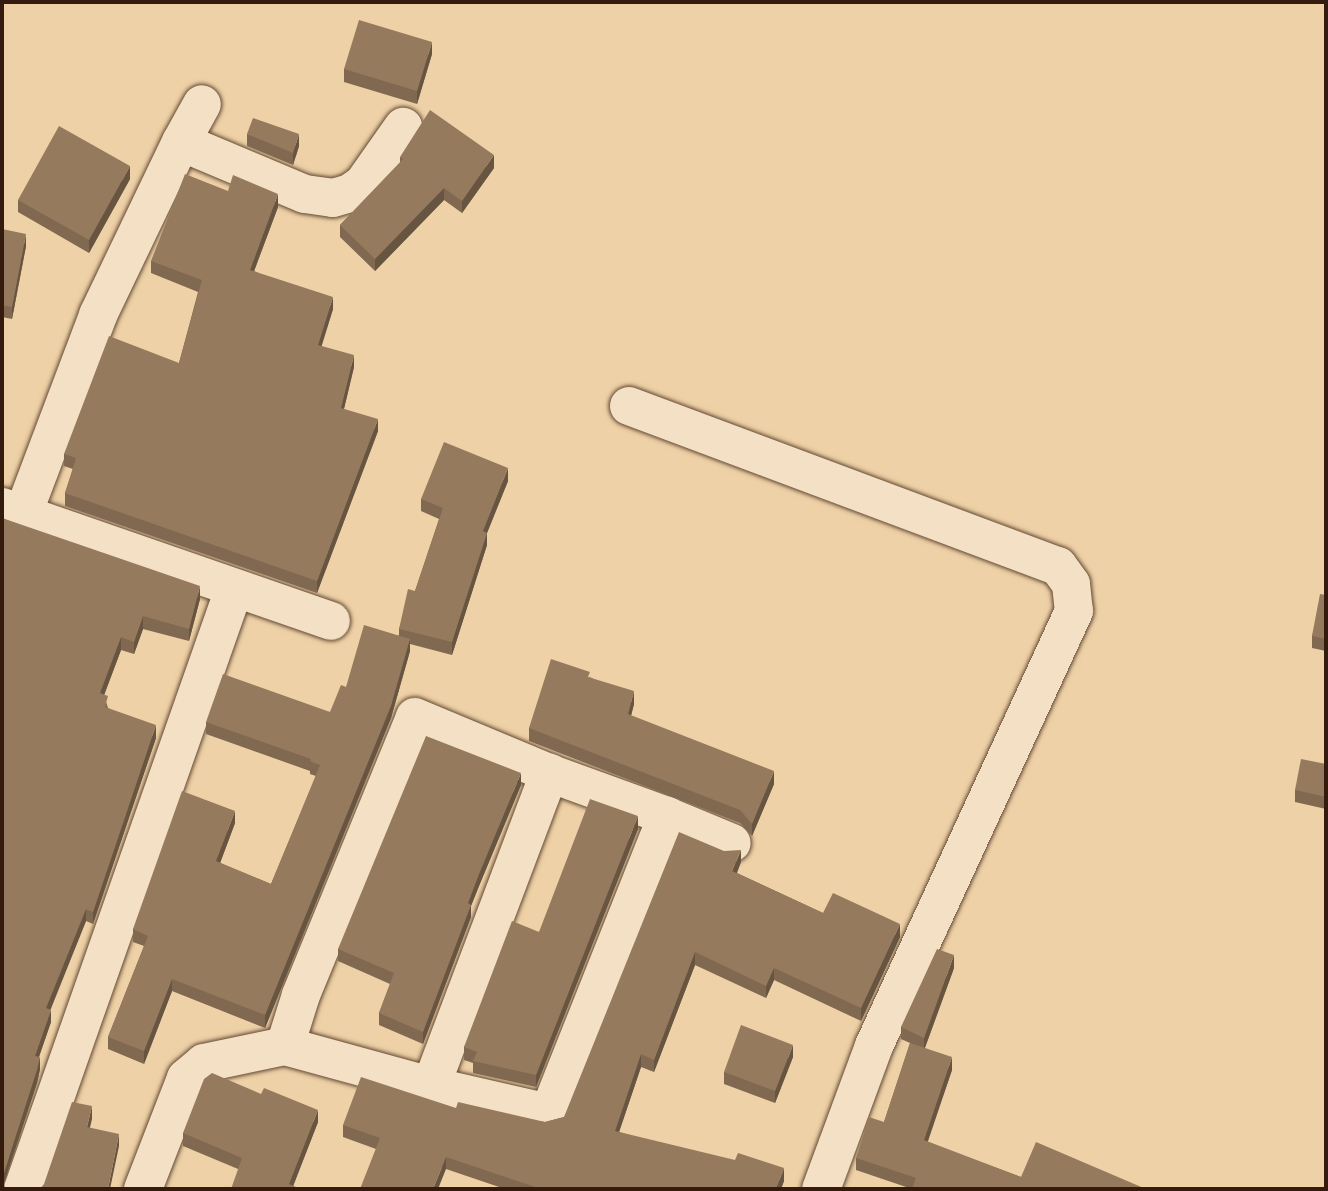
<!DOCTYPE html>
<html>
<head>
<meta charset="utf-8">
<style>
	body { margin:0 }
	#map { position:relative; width:1328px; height:1191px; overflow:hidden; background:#eed1a6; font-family:"IM FELL Double Pica",serif }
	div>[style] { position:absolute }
	.roads { filter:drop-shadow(0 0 2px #624834) drop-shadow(0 0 2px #624834) }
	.minor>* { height:38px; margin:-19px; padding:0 19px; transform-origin:19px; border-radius:19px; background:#f4e1c5 }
	.wall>* { inset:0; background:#806950 }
	.shaded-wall>* { inset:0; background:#685541 }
	.building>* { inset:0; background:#957a5d }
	span { translate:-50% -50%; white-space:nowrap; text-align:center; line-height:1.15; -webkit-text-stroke:7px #f4e1c5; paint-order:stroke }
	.frame { position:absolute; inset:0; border:4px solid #341b0e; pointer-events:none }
</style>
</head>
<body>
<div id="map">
	<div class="roads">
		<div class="minor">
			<div style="left:181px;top:142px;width:134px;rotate:22.8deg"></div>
			<div style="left:305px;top:194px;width:28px;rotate:8deg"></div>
			<div style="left:333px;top:198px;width:18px;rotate:-16deg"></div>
			<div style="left:350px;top:193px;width:16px;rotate:-35deg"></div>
			<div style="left:363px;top:184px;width:70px;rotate:-54.9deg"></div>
			<div style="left:629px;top:406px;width:458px;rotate:20.5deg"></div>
			<div style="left:1058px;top:566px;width:22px;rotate:54deg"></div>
			<div style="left:1071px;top:584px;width:27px;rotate:84deg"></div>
			<div style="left:1074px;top:611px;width:479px;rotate:114.7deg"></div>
			<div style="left:874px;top:1046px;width:153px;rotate:110.3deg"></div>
			<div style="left:2px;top:507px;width:348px;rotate:19.1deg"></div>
			<div style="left:23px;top:514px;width:213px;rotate:-69.3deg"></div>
			<div style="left:98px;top:315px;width:192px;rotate:-64.4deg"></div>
			<div style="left:181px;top:142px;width:43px;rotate:-61.1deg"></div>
			<div style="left:667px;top:816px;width:320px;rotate:111.7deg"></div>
			<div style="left:549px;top:1113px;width:121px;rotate:-167.1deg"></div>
			<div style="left:431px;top:1086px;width:151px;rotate:-164.7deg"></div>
			<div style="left:285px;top:1046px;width:53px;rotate:-72.6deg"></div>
			<div style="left:301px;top:995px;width:300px;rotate:-67.7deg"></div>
			<div style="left:415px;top:717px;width:145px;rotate:22.7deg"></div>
			<div style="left:549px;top:773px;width:126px;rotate:20deg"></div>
			<div style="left:667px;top:816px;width:70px;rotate:22.6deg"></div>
			<div style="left:431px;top:1086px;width:335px;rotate:-69.3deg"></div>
			<div style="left:23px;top:1189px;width:636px;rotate:-70.62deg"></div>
			<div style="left:143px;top:1189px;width:119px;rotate:-68.8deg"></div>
			<div style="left:186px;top:1078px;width:23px;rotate:-40deg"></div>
			<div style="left:204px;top:1063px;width:83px;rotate:-11.9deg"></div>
		</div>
	</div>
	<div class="wall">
		<div style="clip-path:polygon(432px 54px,417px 104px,344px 82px,344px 69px)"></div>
		<div style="clip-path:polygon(247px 134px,299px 146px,293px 165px,247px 146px)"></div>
		<div style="clip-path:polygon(400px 157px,494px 168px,462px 213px,444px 200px,375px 271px,340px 237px,340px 225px,400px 163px)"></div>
		<div style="clip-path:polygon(130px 179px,89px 253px,18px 212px,18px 200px)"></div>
		<div style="clip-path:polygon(228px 191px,278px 207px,254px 271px,333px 309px,321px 346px,354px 367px,344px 409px,378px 431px,317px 593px,65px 506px,65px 493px,73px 469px,64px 466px,64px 454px,179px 363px,198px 292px,151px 273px,151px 261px)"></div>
		<div style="clip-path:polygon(2px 229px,26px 246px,12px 319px,2px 317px)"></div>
		<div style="clip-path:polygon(508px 481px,487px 533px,487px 545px,452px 655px,410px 644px,410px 651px,391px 718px,265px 1028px,172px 991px,144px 1064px,108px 1049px,108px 1037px,144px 946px,133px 942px,133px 929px,235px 823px,220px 863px,271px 884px,316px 776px,310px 774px,310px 771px,206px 734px,206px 722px,330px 712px,346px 687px,399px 635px,399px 629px,415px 591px,439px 519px,421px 511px,421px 499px)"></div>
		<div style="clip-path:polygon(2px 518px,200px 599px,189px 641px,143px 629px,134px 654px,121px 650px,104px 695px,108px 708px,156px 738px,93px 924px,86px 921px,50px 1010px,51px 1022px,39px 1057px,40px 1069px,37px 1083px,2px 1189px)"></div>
		<div style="clip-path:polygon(1326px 595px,1326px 651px,1312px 648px,1312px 636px)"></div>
		<div style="clip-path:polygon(590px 677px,634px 704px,631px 716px,774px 784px,752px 836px,740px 823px,529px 741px,529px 728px)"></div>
		<div style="clip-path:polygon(1326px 764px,1326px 809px,1295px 802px,1295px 790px)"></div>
		<div style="clip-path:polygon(521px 785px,479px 886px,471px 906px,471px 917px,423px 1044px,379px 1025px,379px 1013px,390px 984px,338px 961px,338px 949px)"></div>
		<div style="clip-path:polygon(638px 829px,536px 1087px,473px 1073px,473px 1063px,464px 1060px,464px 1047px,539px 932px)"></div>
		<div style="clip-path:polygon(741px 862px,737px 873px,823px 913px,900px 937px,861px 1021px,774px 980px,766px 998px,695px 965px,654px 1072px,641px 1067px,619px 1132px,784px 1181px,781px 1189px,505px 1189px,446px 1169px,376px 1149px,343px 1137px,343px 1125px,456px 1108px,545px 1122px,564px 1117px)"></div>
		<div style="clip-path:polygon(954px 968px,925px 1048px,952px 1070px,927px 1142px,1021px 1177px,1146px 1189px,912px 1189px,856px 1170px,856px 1158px,884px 1122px,910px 1043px,901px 1039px,901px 1027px)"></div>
		<div style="clip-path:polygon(793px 1057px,775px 1103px,724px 1084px,724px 1072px)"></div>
		<div style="clip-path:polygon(318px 1122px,293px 1186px,296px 1189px,238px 1169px,183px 1146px,183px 1133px)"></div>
	</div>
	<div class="shaded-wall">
		<div style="clip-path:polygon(432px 42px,432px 54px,417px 104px,417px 91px)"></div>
		<div style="clip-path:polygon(299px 134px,299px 146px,293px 165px,293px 153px)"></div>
		<div style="clip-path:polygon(494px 155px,494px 168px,462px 213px,462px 201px)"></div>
		<div style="clip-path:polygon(130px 166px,130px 179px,89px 253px,89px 240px)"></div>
		<div style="clip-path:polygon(444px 188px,444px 200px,375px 271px,375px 259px)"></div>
		<div style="clip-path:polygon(278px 194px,278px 207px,250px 282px,250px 270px)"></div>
		<div style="clip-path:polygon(26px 234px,26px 246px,12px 319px,12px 307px)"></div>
		<div style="clip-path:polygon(333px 297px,333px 309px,318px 358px,318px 345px)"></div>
		<div style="clip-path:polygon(354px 355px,354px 367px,341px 421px,341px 408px)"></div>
		<div style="clip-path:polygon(378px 419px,378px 431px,317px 593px,317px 581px)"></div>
		<div style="clip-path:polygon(508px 468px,508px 481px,487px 533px,487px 545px,452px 655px,452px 642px,483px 531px)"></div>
		<div style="clip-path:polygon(200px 586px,200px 599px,189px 641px,189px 629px)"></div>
		<div style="clip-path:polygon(143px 616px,143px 629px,134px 654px,134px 642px)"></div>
		<div style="clip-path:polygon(121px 637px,121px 650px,100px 706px,100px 693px)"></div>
		<div style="clip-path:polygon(410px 639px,410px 651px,391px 718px,265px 1028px,265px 1015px)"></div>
		<div style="clip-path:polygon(634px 691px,634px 704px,628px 727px,628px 714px)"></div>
		<div style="clip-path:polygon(156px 725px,156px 738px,93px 924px,93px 912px)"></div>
		<div style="clip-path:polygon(774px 771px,774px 784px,752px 836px,752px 824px)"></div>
		<div style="clip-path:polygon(521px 773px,521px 785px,479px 886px,471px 906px,471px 917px,423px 1044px,423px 1032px,468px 903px,479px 874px)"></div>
		<div style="clip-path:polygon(235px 811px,235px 823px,216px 874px,216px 861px)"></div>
		<div style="clip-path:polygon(638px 816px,638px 829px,536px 1087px,536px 1075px)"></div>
		<div style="clip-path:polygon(741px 850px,741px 862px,732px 884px,732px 871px)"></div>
		<div style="clip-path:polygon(86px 909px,86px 921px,46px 1021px,46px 1008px)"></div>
		<div style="clip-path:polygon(900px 924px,900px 937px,861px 1021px,861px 1008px)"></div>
		<div style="clip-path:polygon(695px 952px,695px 965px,654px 1072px,654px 1060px)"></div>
		<div style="clip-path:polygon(954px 955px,954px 968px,924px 1050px,924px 1038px)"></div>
		<div style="clip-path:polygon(774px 968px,774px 980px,766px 998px,766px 986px)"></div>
		<div style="clip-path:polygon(172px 979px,172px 991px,144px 1064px,144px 1051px)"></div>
		<div style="clip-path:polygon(51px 1010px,51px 1022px,35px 1068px,35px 1056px)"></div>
		<div style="clip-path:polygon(793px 1045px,793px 1057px,775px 1103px,775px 1091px)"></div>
		<div style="clip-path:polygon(641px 1054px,641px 1067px,615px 1144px,615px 1131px)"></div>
		<div style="clip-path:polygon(40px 1057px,40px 1069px,37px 1083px,2px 1189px,2px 1179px)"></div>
		<div style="clip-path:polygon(952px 1057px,952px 1070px,924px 1153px,924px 1140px)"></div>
		<div style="clip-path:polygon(92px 1106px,92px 1119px,87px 1140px,87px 1127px)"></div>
		<div style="clip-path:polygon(318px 1110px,318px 1122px,292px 1189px,289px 1184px)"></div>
		<div style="clip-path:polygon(119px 1134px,119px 1146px,110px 1189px,108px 1189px)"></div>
		<div style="clip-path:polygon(446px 1157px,446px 1169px,438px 1189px,433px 1189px)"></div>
		<div style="clip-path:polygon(784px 1168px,784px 1181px,781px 1189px,776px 1189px)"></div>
	</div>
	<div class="building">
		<div style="clip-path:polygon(359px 20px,432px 42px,417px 91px,344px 69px)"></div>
		<div style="clip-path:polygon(430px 110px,494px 155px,462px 201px,444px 188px,375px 259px,340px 225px,403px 159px,400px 157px)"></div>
		<div style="clip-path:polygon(253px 118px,299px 134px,293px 153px,247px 134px)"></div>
		<div style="clip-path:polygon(59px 126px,130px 166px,89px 240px,18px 200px)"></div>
		<div style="clip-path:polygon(185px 174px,228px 191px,233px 175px,278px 194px,250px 270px,333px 297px,318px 345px,354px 355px,341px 408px,378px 419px,317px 581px,65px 493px,76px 458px,64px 454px,109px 336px,179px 363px,202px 280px,151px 261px)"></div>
		<div style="clip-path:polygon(2px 229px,26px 234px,12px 307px,2px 305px)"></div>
		<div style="clip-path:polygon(444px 442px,508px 468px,483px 531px,487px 533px,452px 642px,399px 629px,408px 589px,415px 591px,443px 508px,421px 499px)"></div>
		<div style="clip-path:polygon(2px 518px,200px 586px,189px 629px,143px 616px,134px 642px,121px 637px,100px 693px,108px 696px,105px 707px,156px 725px,93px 912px,86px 909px,46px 1008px,51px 1010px,35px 1056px,40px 1057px,37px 1070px,2px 1179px)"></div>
		<div style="clip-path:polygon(1320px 594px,1326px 595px,1326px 639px,1312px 636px)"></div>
		<div style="clip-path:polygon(364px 625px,410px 639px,391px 706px,265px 1015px,172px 979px,144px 1051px,108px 1037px,148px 936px,133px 929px,182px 791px,235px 811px,216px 861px,271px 884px,320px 765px,310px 761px,311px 759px,206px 722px,223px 674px,330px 712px,341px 685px,346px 687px)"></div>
		<div style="clip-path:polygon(551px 659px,590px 672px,588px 677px,634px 691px,628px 714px,774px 771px,752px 824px,740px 810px,529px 728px)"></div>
		<div style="clip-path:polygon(426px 736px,521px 773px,479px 874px,468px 903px,471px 905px,423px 1032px,379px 1013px,394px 973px,338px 949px)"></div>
		<div style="clip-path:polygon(1301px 759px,1326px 764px,1326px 797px,1295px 790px)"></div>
		<div style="clip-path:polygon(590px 799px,638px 816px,536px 1075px,473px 1061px,477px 1052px,464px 1047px,512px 921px,539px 932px)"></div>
		<div style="clip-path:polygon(679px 832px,724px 851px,741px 850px,732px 871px,823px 913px,833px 893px,900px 924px,861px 1008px,774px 968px,766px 986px,695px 952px,654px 1060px,641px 1054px,615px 1131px,735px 1160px,738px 1153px,784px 1168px,776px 1189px,541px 1189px,446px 1157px,433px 1189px,360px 1189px,380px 1138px,343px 1125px,361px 1077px,456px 1108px,458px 1102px,545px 1122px,564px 1117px)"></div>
		<div style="clip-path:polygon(937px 949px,954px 955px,924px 1038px,901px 1027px)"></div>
		<div style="clip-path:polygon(741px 1025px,793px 1045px,775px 1091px,724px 1072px)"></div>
		<div style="clip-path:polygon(910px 1043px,952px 1057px,924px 1140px,1021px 1177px,1036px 1142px,1146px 1189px,912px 1189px,916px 1178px,856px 1158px,869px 1117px,884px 1122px)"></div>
		<div style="clip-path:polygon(212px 1073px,261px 1094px,264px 1088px,318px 1110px,289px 1184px,296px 1187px,295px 1189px,231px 1189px,242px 1158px,183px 1133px,204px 1079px)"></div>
		<div style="clip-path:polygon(72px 1102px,92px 1106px,87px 1127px,119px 1134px,108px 1189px,40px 1189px,44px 1184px)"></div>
		<div style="clip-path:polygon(2px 1181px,6px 1189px,2px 1189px)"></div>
	</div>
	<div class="frame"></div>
</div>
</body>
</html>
